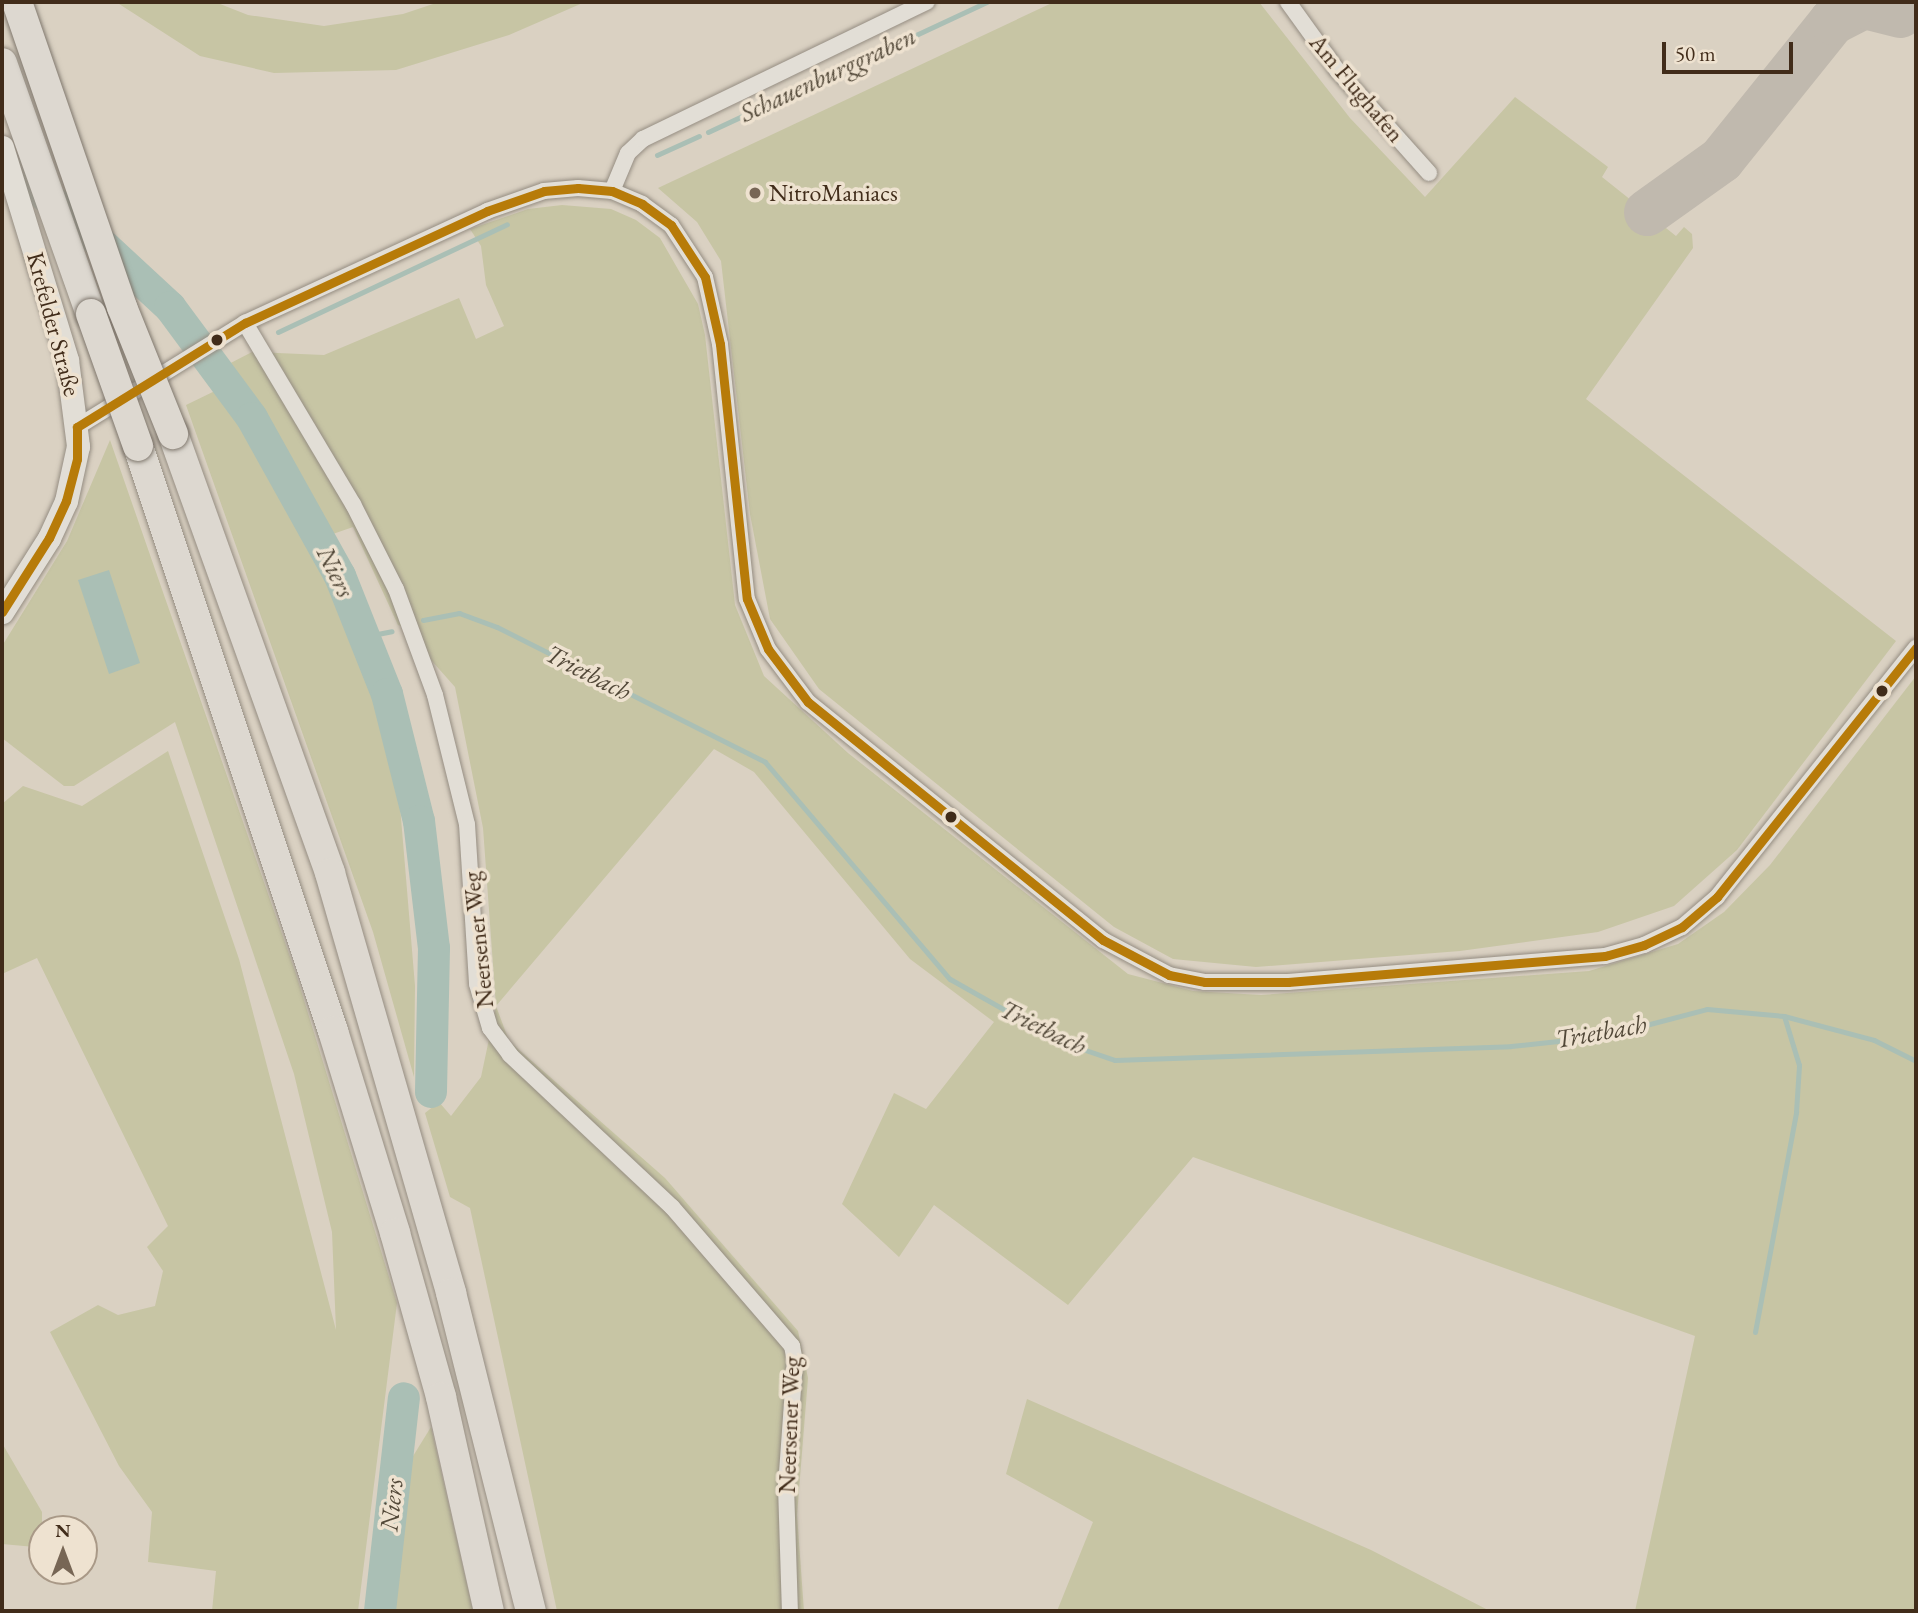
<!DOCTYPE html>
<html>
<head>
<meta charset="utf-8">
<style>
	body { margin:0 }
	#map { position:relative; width:1918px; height:1613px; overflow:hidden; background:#dad1c2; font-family:"EB Garamond",serif }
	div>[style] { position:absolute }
	.green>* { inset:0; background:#c7c5a4 }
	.water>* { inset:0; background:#aabfb5 }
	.stream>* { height:5px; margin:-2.5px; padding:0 2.5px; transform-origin:2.5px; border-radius:2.5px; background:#aabfb5 }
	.river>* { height:32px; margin:-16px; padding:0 16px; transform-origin:16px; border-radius:16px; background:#aabfb5 }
	.taxiway>* { height:47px; margin:-23.5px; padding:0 23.5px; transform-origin:23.5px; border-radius:23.5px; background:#c0b9ae }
	.roads { filter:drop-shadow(0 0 2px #958d82) drop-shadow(0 0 2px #958d82) }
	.street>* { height:16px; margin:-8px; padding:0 8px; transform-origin:8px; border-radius:8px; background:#e2ded6 }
	.secondary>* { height:23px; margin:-11.5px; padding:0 11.5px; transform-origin:11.5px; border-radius:11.5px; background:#e2ded6 }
	.highway>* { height:30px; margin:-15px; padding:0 15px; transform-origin:15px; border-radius:15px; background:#ddd8d0 }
	.bridges { filter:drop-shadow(0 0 2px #7f776d) drop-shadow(0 0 2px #7f776d) }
	.highway-bridge>* { height:30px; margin:-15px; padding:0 15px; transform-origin:15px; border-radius:15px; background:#ddd8d0 }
	.bus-1>* { height:9px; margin:-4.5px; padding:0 4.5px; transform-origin:4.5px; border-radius:4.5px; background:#b77b09 }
	.dots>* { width:19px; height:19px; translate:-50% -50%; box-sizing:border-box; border:4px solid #eee2d0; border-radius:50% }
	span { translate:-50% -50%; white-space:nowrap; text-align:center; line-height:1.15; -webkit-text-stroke:7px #eee2d0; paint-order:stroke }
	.street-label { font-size:24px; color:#412c1a }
	.poi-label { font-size:24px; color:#412c1a }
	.left { translate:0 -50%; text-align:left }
	.water-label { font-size:26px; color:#524838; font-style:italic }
	.frame { position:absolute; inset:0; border:4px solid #412c1a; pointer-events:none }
	.north { position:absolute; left:28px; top:1515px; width:70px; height:70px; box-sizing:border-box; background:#eee2d0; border:2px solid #a99987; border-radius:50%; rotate:0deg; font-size:19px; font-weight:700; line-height:28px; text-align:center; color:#412c1a }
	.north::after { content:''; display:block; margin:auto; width:24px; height:32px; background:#765; clip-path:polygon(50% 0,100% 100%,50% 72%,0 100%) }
	.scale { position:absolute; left:1662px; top:42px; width:131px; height:32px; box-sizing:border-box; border:4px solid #412c1a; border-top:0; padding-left:9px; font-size:21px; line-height:24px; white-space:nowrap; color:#412c1a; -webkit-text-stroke:5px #eee2d0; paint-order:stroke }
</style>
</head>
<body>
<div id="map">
	<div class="green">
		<div style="clip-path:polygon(116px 2px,215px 2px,248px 15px,324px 26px,403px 14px,439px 2px,585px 2px,509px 35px,396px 70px,274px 73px,200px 56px)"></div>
		<div style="clip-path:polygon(1054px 2px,1259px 2px,1350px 118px,1425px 197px,1515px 97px,1608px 167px,1602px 177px,1676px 236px,1684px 227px,1692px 234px,1693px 248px,1586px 399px,1896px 641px,1737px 850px,1674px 906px,1598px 932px,1460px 951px,1256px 967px,1173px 959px,1114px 927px,819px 689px,770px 619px,750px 514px,721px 261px,697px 222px,658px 188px)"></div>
		<div style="clip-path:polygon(562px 205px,611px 209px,636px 220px,660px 238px,698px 304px,705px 335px,735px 605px,764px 676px,848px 753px,1128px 974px,1193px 991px,1261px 995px,1589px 971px,1678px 944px,1724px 912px,1770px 865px,1916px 676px,1916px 1611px,1635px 1611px,1695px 1336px,1193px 1157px,1068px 1305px,934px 1205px,899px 1257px,842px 1204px,894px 1093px,926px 1109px,994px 1022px,910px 959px,754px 772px,714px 749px,496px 1006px,509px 1041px,665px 1178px,798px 1331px,808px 1378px,797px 1515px,804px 1611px,557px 1611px,470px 1208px,450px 1197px,425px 1113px,439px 1102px,451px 1116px,481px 1077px,496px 1006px,483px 828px,455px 687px,423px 651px,417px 630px,398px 625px,353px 527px,330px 535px,221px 368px,252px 352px,324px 355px,459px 298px,476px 339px,504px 326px,486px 285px,481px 246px,470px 229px,528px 209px)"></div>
		<div style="clip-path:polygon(221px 388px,253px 432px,305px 530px,351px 634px,379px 720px,400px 806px,415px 986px,414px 1077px,373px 932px,186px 405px)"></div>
		<div style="clip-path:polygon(110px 440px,296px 974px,397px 1303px,358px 1611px,212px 1611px,216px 1571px,148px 1562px,152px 1512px,119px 1466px,50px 1332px,98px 1305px,118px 1315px,155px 1306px,163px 1271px,147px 1247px,168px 1226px,37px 958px,2px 974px,2px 804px,23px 786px,82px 806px,168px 751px,239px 959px,336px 1330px,332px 1232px,294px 1074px,175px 722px,74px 786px,64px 786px,2px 738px,2px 646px,67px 541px)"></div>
		<div style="clip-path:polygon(1027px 1399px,1371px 1550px,1490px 1611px,1057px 1611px,1093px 1522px,1006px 1474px)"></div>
		<div style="clip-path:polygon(431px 1427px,473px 1611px,386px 1611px,410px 1461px)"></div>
		<div style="clip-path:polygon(2px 1443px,42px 1512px,42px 1535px,35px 1547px,2px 1544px)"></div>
	</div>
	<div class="water">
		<div style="clip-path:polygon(109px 570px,140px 663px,109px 674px,78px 580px)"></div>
	</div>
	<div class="stream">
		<div style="left:708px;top:132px;width:308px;rotate:-25deg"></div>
		<div style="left:657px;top:155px;width:46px;rotate:-24.3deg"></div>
		<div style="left:278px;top:332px;width:253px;rotate:-25.2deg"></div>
		<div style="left:423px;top:620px;width:37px;rotate:-11deg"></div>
		<div style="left:459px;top:613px;width:40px;rotate:20.2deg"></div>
		<div style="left:497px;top:627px;width:300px;rotate:26.7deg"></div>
		<div style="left:765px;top:762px;width:285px;rotate:49.6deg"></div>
		<div style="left:950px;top:979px;width:129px;rotate:29.4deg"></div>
		<div style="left:1062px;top:1042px;width:56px;rotate:18.8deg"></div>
		<div style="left:1115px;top:1060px;width:396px;rotate:-2deg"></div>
		<div style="left:1511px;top:1046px;width:94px;rotate:-6.1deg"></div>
		<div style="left:1604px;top:1036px;width:106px;rotate:-14.7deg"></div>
		<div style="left:1707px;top:1009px;width:77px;rotate:5.2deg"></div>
		<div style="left:1784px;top:1016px;width:93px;rotate:14.9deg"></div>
		<div style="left:1874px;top:1040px;width:47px;rotate:26.6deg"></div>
		<div style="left:367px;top:636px;width:25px;rotate:-11deg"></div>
		<div style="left:1755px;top:1332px;width:224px;rotate:-79.4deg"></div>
		<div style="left:1796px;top:1112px;width:47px;rotate:-86.3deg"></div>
		<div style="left:1799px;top:1065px;width:51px;rotate:-107deg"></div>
	</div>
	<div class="river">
		<div style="left:2px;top:161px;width:96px;rotate:38.7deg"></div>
		<div style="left:77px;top:221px;width:127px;rotate:42.8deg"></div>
		<div style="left:170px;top:307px;width:138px;rotate:53.5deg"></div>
		<div style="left:252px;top:418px;width:181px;rotate:60.9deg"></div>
		<div style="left:340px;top:576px;width:127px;rotate:68.3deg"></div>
		<div style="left:387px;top:694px;width:131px;rotate:75.9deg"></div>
		<div style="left:419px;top:821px;width:128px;rotate:83.3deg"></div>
		<div style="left:434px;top:948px;width:144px;rotate:91.2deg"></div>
		<div style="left:380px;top:1611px;width:214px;rotate:-83.6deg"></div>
	</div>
	<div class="taxiway">
		<div style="left:1832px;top:21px;width:36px;rotate:-27deg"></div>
		<div style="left:1864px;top:5px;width:37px;rotate:14deg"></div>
		<div style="left:1647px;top:212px;width:91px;rotate:-35.6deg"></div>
		<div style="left:1721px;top:159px;width:177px;rotate:-51.2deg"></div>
		<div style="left:1832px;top:21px;width:30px;rotate:-40deg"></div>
	</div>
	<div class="roads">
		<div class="street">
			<div style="left:1288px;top:2px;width:84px;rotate:54.2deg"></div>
			<div style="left:1337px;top:70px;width:138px;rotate:48.2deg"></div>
			<div style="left:612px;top:191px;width:41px;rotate:-67.2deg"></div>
			<div style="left:628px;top:153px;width:21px;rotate:-43deg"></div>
			<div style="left:643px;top:139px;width:315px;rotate:-25.8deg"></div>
			<div style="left:245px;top:323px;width:211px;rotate:59.2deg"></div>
			<div style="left:353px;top:504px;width:95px;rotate:63.2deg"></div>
			<div style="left:396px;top:589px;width:113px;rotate:69.8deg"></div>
			<div style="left:435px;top:695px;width:133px;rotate:76.1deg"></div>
			<div style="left:467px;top:824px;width:160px;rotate:86.4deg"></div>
			<div style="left:477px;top:984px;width:46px;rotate:73.5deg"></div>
			<div style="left:490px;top:1028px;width:34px;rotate:53deg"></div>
			<div style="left:510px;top:1055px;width:222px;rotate:43.2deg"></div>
			<div style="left:672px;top:1207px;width:184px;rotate:49.2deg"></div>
			<div style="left:792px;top:1346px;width:15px;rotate:79deg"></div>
			<div style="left:795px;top:1361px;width:125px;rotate:94.1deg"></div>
			<div style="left:786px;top:1486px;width:125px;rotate:88.2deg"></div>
			<div style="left:77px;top:427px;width:198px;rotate:-31.8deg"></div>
			<div style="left:245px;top:323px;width:267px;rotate:-24.8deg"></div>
			<div style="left:487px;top:211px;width:60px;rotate:-19.3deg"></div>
			<div style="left:544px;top:191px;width:34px;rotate:-5deg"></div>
			<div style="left:578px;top:188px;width:34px;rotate:5deg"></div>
			<div style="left:612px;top:191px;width:33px;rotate:23deg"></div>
			<div style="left:642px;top:204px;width:36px;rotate:36deg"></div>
			<div style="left:671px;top:225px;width:62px;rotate:56.8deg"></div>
			<div style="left:705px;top:277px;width:69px;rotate:77.4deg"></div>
			<div style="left:720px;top:344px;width:256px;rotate:84deg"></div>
			<div style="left:747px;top:599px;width:54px;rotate:67.2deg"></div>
			<div style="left:768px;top:649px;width:66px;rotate:53deg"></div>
			<div style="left:808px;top:702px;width:379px;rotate:38.9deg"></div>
			<div style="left:1103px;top:940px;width:75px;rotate:27.9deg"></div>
			<div style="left:1169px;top:975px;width:37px;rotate:11deg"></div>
			<div style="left:1205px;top:982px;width:83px"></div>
			<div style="left:1288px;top:982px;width:318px;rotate:-4.7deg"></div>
			<div style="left:1605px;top:956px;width:41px;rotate:-15.8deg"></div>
			<div style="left:1644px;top:945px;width:42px;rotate:-25.3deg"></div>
			<div style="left:1682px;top:927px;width:46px;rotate:-40.6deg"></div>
			<div style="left:1717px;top:897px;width:319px;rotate:-51.4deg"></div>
		</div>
		<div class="secondary">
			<div style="left:2px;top:147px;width:223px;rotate:73deg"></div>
			<div style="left:67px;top:360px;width:87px;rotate:82.7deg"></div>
			<div style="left:78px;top:446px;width:56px;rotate:102.3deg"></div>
			<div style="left:66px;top:501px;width:41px;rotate:114.7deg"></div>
			<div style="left:49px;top:538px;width:88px;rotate:122.4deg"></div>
		</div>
		<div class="highway">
			<div style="left:2px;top:63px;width:266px;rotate:70.5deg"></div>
			<div style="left:173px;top:434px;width:466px;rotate:70.3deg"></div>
			<div style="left:330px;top:873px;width:437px;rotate:73.9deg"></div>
			<div style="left:451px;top:1293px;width:328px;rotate:75.9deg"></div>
			<div style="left:138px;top:446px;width:617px;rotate:71.57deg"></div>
			<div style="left:333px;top:1031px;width:211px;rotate:72.9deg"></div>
			<div style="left:395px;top:1233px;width:170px;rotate:74.3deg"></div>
			<div style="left:441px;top:1397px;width:219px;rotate:77.4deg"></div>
		</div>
	</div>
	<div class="bridges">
		<div class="highway-bridge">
			<div style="left:17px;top:2px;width:323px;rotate:71deg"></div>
			<div style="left:122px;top:307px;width:137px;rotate:68.1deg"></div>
			<div style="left:91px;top:314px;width:140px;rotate:70.4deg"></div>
		</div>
	</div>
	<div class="bus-1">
		<div style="left:77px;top:427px;width:198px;rotate:-31.8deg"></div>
		<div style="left:245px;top:323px;width:267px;rotate:-24.8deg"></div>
		<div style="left:487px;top:211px;width:60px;rotate:-19.3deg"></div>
		<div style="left:544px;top:191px;width:34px;rotate:-5deg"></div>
		<div style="left:578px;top:188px;width:34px;rotate:5deg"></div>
		<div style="left:612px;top:191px;width:33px;rotate:23deg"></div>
		<div style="left:642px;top:204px;width:36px;rotate:36deg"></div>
		<div style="left:671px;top:225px;width:62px;rotate:56.8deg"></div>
		<div style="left:705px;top:277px;width:69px;rotate:77.4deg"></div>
		<div style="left:720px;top:344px;width:256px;rotate:84deg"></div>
		<div style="left:747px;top:599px;width:54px;rotate:67.2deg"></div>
		<div style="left:768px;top:649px;width:66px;rotate:53deg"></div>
		<div style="left:808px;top:702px;width:379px;rotate:38.9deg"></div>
		<div style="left:1103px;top:940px;width:75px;rotate:27.9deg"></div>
		<div style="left:1169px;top:975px;width:37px;rotate:11deg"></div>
		<div style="left:1205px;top:982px;width:83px"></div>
		<div style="left:1288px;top:982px;width:318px;rotate:-4.7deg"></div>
		<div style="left:1605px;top:956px;width:41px;rotate:-15.8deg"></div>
		<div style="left:1644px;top:945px;width:42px;rotate:-25.3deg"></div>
		<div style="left:1682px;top:927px;width:46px;rotate:-40.6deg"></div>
		<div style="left:1717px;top:897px;width:319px;rotate:-51.4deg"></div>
		<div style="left:2px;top:612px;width:88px;rotate:-57.6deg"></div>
		<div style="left:49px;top:538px;width:41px;rotate:-65.3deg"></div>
		<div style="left:66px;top:501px;width:43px;rotate:-75.3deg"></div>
		<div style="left:77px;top:459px;width:32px;rotate:-90deg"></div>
	</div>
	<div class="dots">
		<div style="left:755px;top:193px;background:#765"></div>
		<div style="left:217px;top:340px;background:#412c1a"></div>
		<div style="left:1882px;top:691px;background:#412c1a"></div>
		<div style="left:951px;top:817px;background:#412c1a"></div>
	</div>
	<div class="street-label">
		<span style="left:1357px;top:88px;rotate:50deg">Am Flughafen</span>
		<span style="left:54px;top:324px;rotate:75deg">Krefelder Straße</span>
		<span style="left:478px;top:940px;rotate:-96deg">Neersener Weg</span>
		<span style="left:789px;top:1425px;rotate:-88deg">Neersener Weg</span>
	</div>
	<div class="poi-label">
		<span class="left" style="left:769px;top:193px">NitroManiacs</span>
	</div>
	<div class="water-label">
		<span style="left:828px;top:75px;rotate:-25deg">Schauenburggraben</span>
		<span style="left:335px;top:572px;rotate:64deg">Niers</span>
		<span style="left:588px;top:673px;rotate:27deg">Trietbach</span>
		<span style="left:1043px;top:1028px;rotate:26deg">Trietbach</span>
		<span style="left:1601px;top:1032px;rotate:-10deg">Trietbach</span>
		<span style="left:392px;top:1505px;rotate:-84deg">Niers</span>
	</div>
	<div class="frame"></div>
	<div class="north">N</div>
	<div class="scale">50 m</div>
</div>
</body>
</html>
